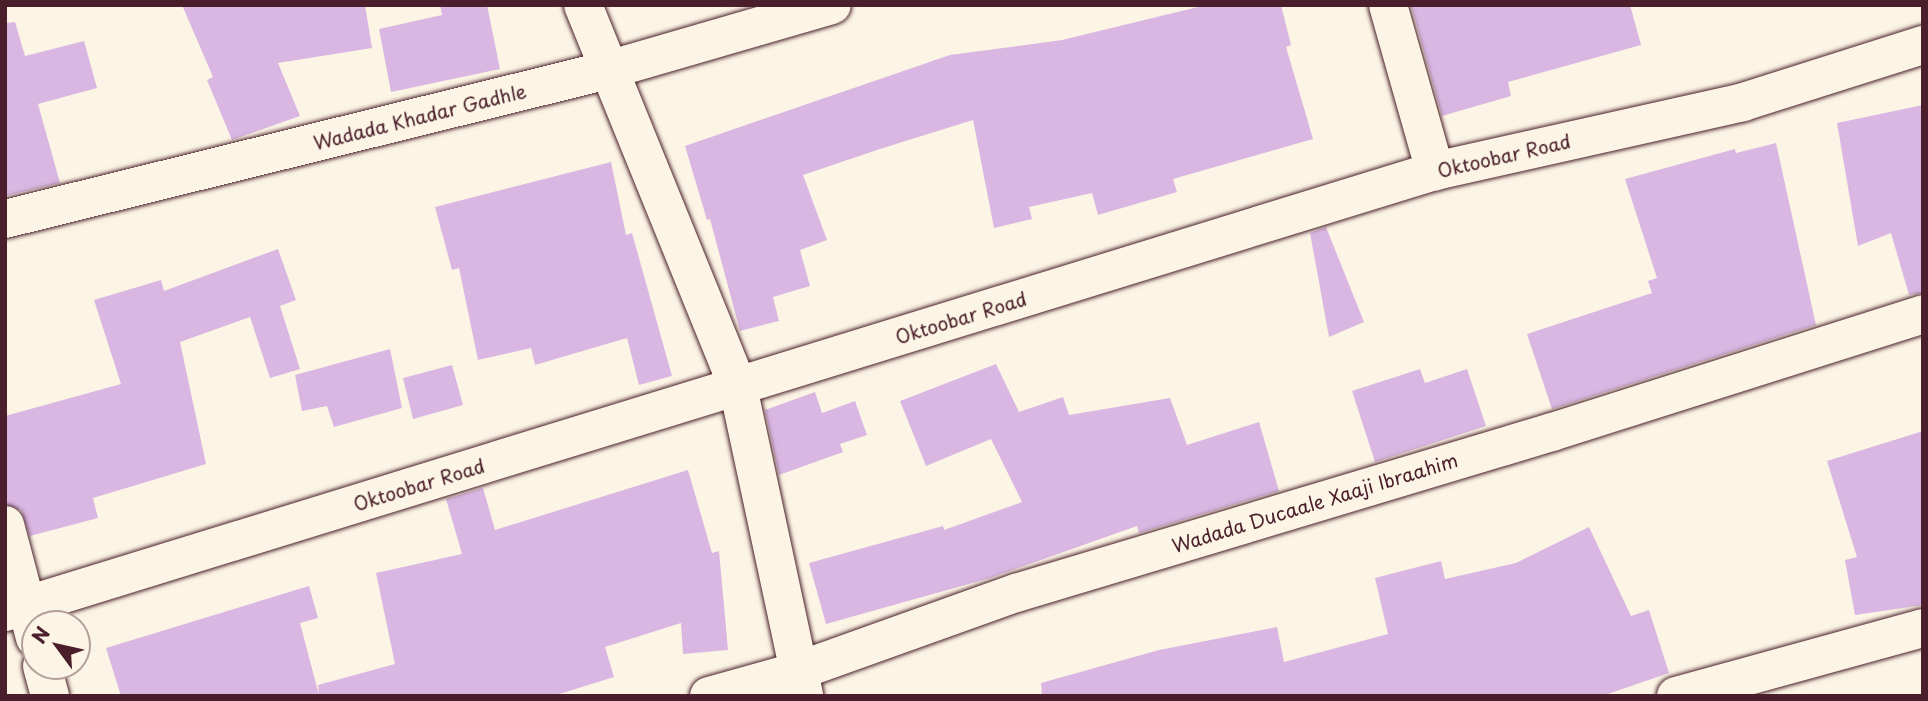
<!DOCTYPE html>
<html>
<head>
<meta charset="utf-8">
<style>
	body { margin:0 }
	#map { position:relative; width:1928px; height:701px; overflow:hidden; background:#fcf5e5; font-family:"Playpen Sans",sans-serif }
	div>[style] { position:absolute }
	.building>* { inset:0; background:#d9b7e2 }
	.roads { filter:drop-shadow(0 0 2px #4a1f2b) drop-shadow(0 0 2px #4a1f2b) }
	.street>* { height:38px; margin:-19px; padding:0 19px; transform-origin:19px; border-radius:19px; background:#fcf5e5 }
	.secondary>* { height:38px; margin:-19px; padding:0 19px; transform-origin:19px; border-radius:19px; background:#fcf5e5 }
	span { translate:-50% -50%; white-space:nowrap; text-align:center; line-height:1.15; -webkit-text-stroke:5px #fcf5e5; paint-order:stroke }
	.street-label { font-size:19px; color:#4a1f2b }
	.frame { position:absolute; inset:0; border:7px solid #4a1f2b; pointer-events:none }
	.north { position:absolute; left:21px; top:610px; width:70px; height:70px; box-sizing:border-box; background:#fcf5e5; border:2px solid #b59f9b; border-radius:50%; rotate:303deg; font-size:19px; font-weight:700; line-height:28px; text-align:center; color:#4a1f2b }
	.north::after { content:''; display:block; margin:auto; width:24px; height:32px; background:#4a1f2b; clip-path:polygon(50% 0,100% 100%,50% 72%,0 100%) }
</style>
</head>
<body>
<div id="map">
	<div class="building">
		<div style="clip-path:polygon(182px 5px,365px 5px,372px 48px,278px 63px,300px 116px,232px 140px,207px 80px,213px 77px)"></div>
		<div style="clip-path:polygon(440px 5px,487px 5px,500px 69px,391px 92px,379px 29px,442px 15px)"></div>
		<div style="clip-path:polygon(1206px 5px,1281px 5px,1291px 45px,1286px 47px,1313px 139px,1173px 179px,1177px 192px,1098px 215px,1092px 193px,1029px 207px,1032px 219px,994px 228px,973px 120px,880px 149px,803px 175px,827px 240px,800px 250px,810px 286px,773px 297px,779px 321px,740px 331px,710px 219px,707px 220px,685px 146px,950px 55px,1062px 40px)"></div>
		<div style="clip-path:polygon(1411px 5px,1630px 5px,1641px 45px,1508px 82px,1511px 96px,1442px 116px)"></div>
		<div style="clip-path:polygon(15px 22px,25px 56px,84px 41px,97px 88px,38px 104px,60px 183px,5px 196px,5px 23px)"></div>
		<div style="clip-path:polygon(1923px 105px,1923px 293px,1909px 295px,1891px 233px,1858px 246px,1837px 123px)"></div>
		<div style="clip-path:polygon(1776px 143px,1816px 325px,1552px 409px,1527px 334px,1652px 293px,1648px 281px,1657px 278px,1625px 179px,1735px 149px,1736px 153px)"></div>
		<div style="clip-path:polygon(611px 162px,626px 235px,632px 233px,672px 376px,639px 385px,627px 338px,535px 365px,531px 348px,478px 360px,459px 268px,452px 270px,435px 207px)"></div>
		<div style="clip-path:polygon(1326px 227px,1364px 322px,1329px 337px,1310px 233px)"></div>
		<div style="clip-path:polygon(278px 249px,296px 300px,280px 306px,300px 369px,270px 378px,250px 317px,180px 342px,206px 464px,93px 498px,98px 518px,30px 536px,21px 510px,5px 504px,5px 416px,121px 384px,94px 300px,161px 280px,164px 291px)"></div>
		<div style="clip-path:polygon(390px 349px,402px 408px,334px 427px,327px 406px,302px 411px,295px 375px)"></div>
		<div style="clip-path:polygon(996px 364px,1019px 412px,1063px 397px,1069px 415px,1170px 398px,1187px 445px,1259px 422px,1279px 491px,1139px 533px,1137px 526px,990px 578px,826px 624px,809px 563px,943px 526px,944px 530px,1022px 502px,991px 439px,926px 466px,900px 401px)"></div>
		<div style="clip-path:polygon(452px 365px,463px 405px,413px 419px,403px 378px)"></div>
		<div style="clip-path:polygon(1420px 369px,1425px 383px,1467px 369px,1486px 426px,1375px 462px,1352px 391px)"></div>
		<div style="clip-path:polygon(815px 392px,822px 413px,855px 401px,867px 435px,840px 444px,843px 452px,779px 475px,765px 410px)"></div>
		<div style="clip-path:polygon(1923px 431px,1923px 605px,1855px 615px,1845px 560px,1857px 557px,1827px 461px)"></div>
		<div style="clip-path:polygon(688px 470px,712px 553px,719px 551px,728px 650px,683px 654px,681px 623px,605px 647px,614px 677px,553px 696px,121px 696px,106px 648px,309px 586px,318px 618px,300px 623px,319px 695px,318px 685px,395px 664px,376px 573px,462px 554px,446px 499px,483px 488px,495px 530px)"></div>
		<div style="clip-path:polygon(1589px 527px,1631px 616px,1649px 610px,1669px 673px,1602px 696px,1042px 696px,1041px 683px,1159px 650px,1277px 627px,1284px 662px,1388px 634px,1375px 578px,1441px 561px,1445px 579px,1516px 563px)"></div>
	</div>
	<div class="roads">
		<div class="street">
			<div style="left:583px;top:5px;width:412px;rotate:67.9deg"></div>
			<div style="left:738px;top:387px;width:316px;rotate:77.9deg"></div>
			<div style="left:1388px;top:5px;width:173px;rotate:74.2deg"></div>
			<div style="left:5px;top:219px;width:621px;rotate:-13.88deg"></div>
			<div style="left:608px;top:70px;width:233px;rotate:-16.2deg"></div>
			<div style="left:5px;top:525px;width:117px;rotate:75.1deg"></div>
			<div style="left:42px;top:666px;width:31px;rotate:75deg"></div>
			<div style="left:709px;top:696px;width:89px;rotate:-15.6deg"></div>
			<div style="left:795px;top:672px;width:235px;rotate:-19.7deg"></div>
			<div style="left:1016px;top:593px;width:560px;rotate:-16.72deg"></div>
			<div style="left:1552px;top:432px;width:389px;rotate:-17.6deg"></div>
			<div style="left:1676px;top:696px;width:256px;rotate:-15.4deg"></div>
		</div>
		<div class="secondary">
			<div style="left:5px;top:612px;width:1496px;rotate:-17.14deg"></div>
			<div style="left:1435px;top:171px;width:316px;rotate:-12.6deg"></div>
			<div style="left:1743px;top:102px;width:189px;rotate:-17.6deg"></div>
		</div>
	</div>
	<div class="street-label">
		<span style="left:420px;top:117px;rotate:-14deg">Wadada Khadar Gadhle</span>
		<span style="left:1504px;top:156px;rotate:-13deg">Oktoobar Road</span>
		<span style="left:961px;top:318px;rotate:-17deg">Oktoobar Road</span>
		<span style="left:419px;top:485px;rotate:-17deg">Oktoobar Road</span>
		<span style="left:1315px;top:503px;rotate:-17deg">Wadada Ducaale Xaaji Ibraahim</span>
	</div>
	<div class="frame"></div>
	<div class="north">N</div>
</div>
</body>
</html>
